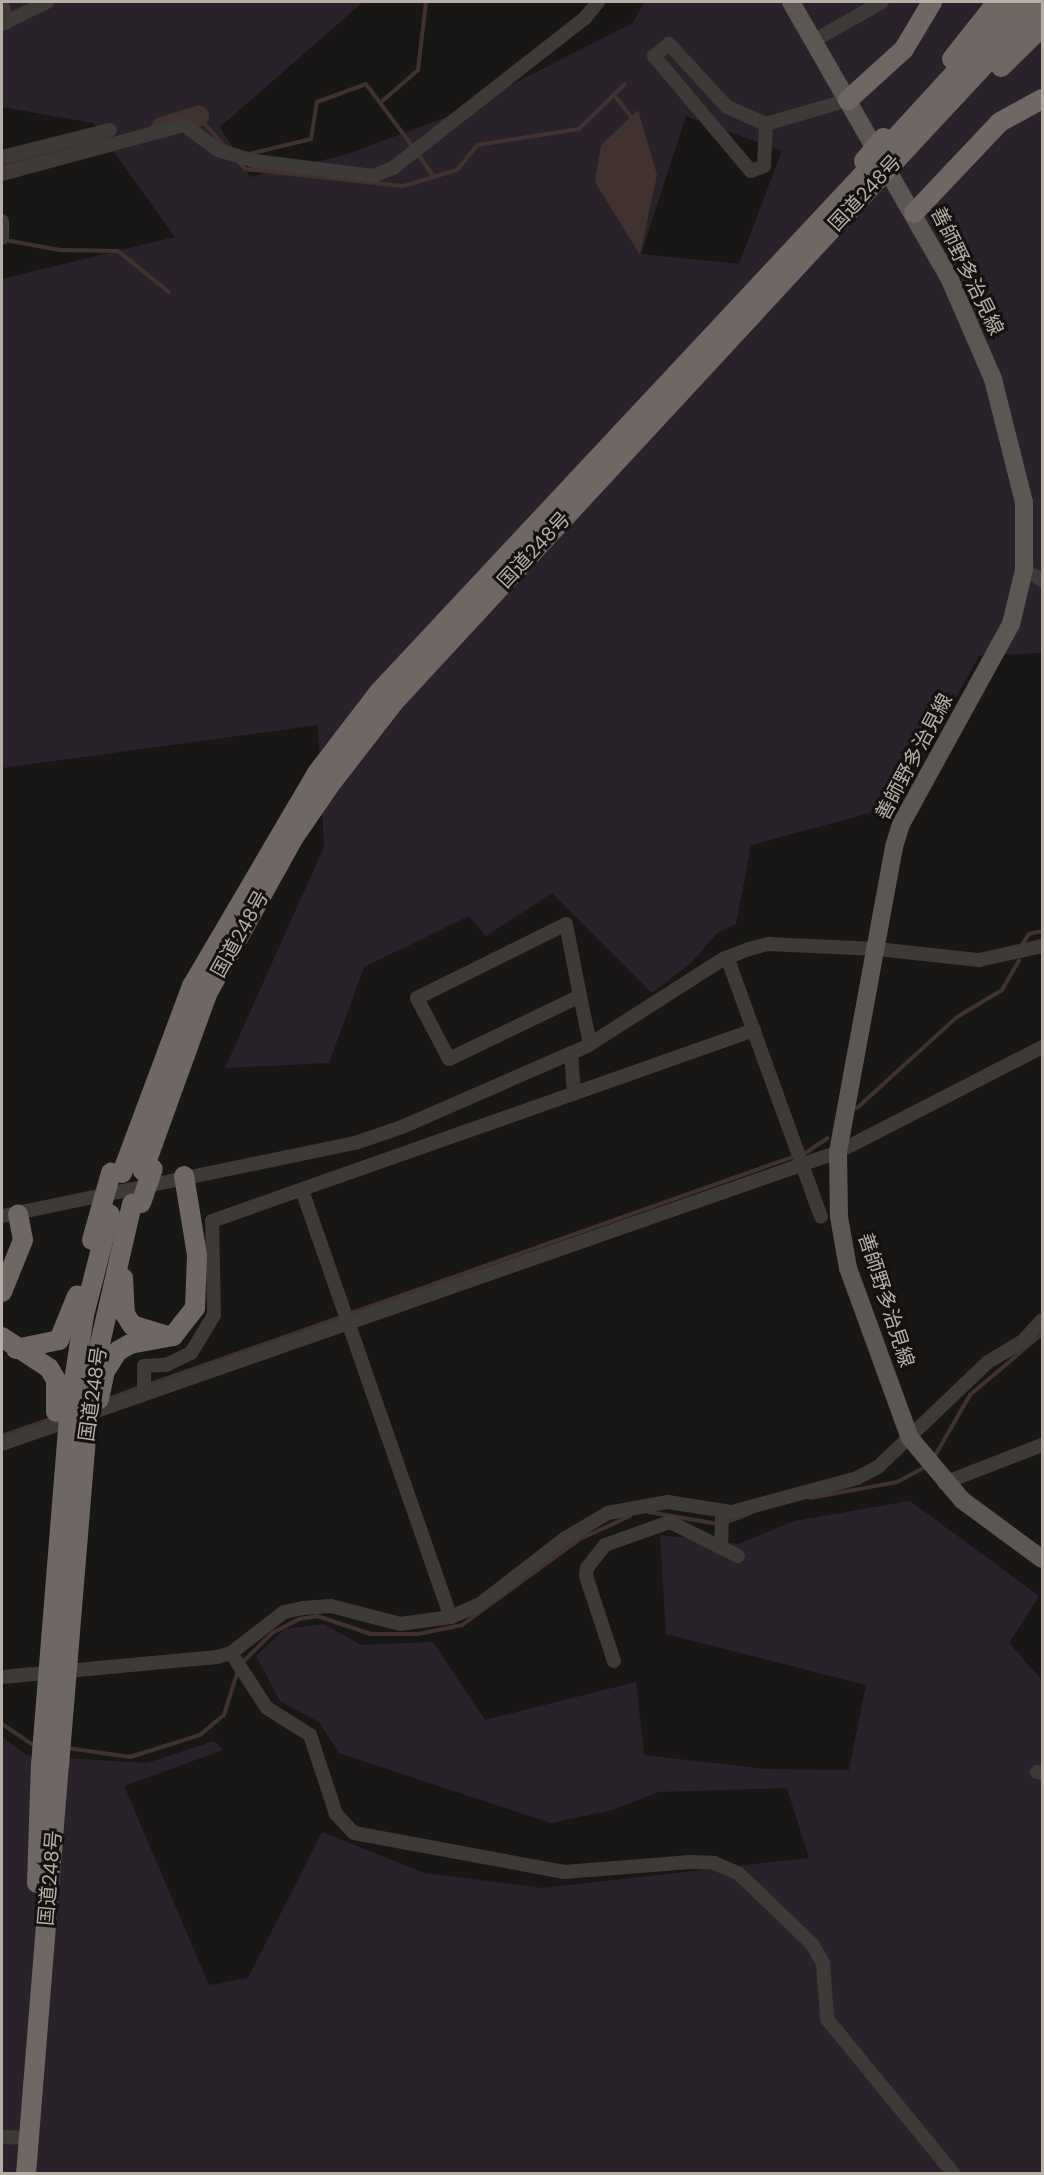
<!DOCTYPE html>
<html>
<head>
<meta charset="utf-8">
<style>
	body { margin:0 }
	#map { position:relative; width:1044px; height:2175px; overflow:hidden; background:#181716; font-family:"DM Sans","Noto Sans JP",sans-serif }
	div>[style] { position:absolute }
	.green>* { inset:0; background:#29222b }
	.water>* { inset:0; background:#41322f }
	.stream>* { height:4px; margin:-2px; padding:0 2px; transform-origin:2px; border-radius:2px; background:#41322f }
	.river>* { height:21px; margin:-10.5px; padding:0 10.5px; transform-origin:10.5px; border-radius:10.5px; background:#41322f }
	.minor>* { height:14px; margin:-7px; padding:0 7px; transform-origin:7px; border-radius:7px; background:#3d3a37 }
	.major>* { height:18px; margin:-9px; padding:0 9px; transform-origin:9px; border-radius:9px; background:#5c5753 }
	.highway>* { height:20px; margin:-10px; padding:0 10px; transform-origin:10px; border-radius:10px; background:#6e6763 }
	.highway-bridge>* { height:20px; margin:-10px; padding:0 10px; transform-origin:10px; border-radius:10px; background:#6e6763 }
	span { translate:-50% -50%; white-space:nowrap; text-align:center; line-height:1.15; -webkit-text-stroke:6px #131211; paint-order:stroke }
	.street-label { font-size:20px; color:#b8aea8 }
	.frame { position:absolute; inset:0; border:3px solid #b8aea8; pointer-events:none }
</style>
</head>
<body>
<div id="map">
	<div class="green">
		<div style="clip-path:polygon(evenodd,2px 2px,363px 2px,220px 127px,250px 177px,345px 155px,449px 116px,633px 23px,644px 2px,1042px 2px,1042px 653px,979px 656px,896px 806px,751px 845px,736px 924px,717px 933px,691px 963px,652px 993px,552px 893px,486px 936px,469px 916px,364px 967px,329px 1063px,225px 1068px,324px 847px,318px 725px,2px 768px,2px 279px,175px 237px,93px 123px,2px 107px,2px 2px,686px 116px,782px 151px,739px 264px,641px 254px,686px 116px)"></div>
		<div style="clip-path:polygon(910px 1501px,1039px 1596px,1009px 1643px,1042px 1680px,1042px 2173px,2px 2173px,2px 1737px,28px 1756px,147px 1763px,214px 1741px,223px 1750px,124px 1786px,209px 1985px,248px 1978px,322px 1832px,424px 1873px,543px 1888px,809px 1858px,787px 1788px,658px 1792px,612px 1810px,551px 1823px,339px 1753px,319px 1722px,280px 1701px,256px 1656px,285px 1629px,324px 1624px,361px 1645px,433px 1642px,485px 1720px,636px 1682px,644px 1755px,767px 1769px,849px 1770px,866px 1685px,666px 1634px,660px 1535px,738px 1544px,794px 1521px)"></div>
	</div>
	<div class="water">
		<div style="clip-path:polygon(638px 110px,657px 175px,640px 255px,595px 182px,601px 145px)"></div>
	</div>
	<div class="stream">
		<div style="left:614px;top:95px;width:28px;rotate:52deg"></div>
		<div style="left:380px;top:103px;width:50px;rotate:-41deg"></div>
		<div style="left:418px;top:70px;width:68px;rotate:-83.3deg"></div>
		<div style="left:198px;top:116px;width:41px;rotate:48.9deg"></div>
		<div style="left:417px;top:153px;width:29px;rotate:55deg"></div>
		<div style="left:249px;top:154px;width:64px;rotate:-13.6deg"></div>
		<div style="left:311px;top:139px;width:37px;rotate:-81deg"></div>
		<div style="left:317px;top:102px;width:52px;rotate:-20.2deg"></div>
		<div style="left:366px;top:84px;width:79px;rotate:53.3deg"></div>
		<div style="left:238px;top:161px;width:11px;rotate:49deg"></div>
		<div style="left:245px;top:169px;width:159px;rotate:6.1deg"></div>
		<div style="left:403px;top:186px;width:56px;rotate:-16.5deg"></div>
		<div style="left:457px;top:170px;width:32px;rotate:-51deg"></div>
		<div style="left:477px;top:145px;width:103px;rotate:-8.9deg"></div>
		<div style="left:579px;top:129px;width:64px;rotate:-44.4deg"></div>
		<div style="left:5px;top:240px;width:56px;rotate:10.3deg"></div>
		<div style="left:60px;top:250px;width:58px;rotate:1deg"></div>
		<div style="left:118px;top:251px;width:65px;rotate:38.8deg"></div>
		<div style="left:1021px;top:946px;width:14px;rotate:-56deg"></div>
		<div style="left:1029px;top:934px;width:13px;rotate:-13deg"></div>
		<div style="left:857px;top:1108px;width:135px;rotate:-42.3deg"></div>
		<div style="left:957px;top:1017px;width:52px;rotate:-31deg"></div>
		<div style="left:1002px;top:990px;width:34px;rotate:-60deg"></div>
		<div style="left:349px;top:1314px;width:486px;rotate:-19.5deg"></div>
		<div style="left:807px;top:1152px;width:25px;rotate:-34deg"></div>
		<div style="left:148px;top:1385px;width:205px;rotate:-19.4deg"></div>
		<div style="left:105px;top:1400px;width:38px;rotate:-20deg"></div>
		<div style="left:2px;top:1436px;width:54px;rotate:-19.4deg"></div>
		<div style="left:933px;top:1459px;width:74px;rotate:-60deg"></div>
		<div style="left:970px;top:1395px;width:94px;rotate:-40.3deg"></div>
		<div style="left:810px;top:1498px;width:88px;rotate:-10.4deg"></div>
		<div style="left:897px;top:1482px;width:32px;rotate:-28deg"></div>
		<div style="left:649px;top:1512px;width:70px;rotate:9.9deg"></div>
		<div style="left:725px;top:1523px;width:28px;rotate:-21deg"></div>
		<div style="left:242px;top:1663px;width:42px;rotate:-45deg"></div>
		<div style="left:272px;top:1633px;width:30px;rotate:-27deg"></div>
		<div style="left:299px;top:1619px;width:18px;rotate:-9deg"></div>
		<div style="left:317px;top:1616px;width:57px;rotate:18.4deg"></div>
		<div style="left:371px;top:1634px;width:47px"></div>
		<div style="left:418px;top:1634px;width:45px;rotate:-11.6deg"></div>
		<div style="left:462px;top:1625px;width:146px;rotate:-36.1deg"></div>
		<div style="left:580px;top:1539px;width:55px;rotate:-24.7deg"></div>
		<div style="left:2px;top:1724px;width:40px;rotate:34deg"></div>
		<div style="left:67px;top:1748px;width:64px;rotate:8.1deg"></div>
		<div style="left:130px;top:1757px;width:73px;rotate:-17.4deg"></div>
		<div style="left:200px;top:1735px;width:31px;rotate:-40deg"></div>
		<div style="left:224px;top:1715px;width:47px;rotate:-72.7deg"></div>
	</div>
	<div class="river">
		<div style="left:161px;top:127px;width:39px;rotate:-17deg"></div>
		<div style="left:2px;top:165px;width:100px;rotate:-13.3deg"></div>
	</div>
	<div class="minor">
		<div style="left:2px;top:3px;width:20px;rotate:79deg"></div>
		<div style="left:2px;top:24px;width:50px;rotate:-26.1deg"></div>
		<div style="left:813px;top:41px;width:79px;rotate:-29.5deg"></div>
		<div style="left:766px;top:124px;width:43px;rotate:-156.4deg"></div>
		<div style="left:727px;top:107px;width:86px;rotate:-132.6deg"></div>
		<div style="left:669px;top:44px;width:19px;rotate:141deg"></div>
		<div style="left:654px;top:56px;width:150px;rotate:49.9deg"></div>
		<div style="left:751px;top:171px;width:14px;rotate:-21deg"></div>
		<div style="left:764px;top:166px;width:42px;rotate:-87.3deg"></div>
		<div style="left:766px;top:124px;width:85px;rotate:-16.3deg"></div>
		<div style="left:2px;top:157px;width:111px;rotate:-14deg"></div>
		<div style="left:2px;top:174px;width:188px;rotate:-15.1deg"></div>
		<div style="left:184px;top:125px;width:42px;rotate:36.3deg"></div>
		<div style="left:218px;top:150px;width:39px;rotate:17deg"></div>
		<div style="left:255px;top:161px;width:119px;rotate:7.2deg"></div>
		<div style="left:373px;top:176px;width:22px;rotate:-22deg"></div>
		<div style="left:393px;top:168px;width:244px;rotate:-38deg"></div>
		<div style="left:585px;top:18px;width:21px;rotate:-51deg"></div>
		<div style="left:2px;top:221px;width:17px;rotate:90deg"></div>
		<div style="left:1024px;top:570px;width:21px;rotate:29deg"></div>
		<div style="left:727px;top:957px;width:276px;rotate:70.1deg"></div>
		<div style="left:580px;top:996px;width:145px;rotate:154.3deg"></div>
		<div style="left:449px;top:1059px;width:69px;rotate:-117.7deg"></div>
		<div style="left:417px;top:998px;width:166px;rotate:-26.4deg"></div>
		<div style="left:566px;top:924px;width:73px;rotate:79deg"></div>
		<div style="left:580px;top:996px;width:49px;rotate:78.2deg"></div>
		<div style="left:571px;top:1053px;width:41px;rotate:85.8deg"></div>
		<div style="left:302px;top:1190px;width:452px;rotate:70.8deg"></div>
		<div style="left:2px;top:1216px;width:360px;rotate:-11.7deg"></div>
		<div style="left:355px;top:1143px;width:50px;rotate:-18.8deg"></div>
		<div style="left:402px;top:1127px;width:202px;rotate:-23.6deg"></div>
		<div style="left:587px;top:1046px;width:161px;rotate:-32.6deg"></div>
		<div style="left:723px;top:959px;width:28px;rotate:-21deg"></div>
		<div style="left:749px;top:949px;width:20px;rotate:-15deg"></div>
		<div style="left:768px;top:944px;width:109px;rotate:2.6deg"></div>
		<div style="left:877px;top:949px;width:103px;rotate:6.2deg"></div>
		<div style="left:979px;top:960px;width:65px;rotate:-12.5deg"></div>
		<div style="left:144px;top:1394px;width:28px;rotate:-90deg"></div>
		<div style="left:144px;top:1366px;width:22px;rotate:-3deg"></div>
		<div style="left:166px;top:1365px;width:28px;rotate:-26deg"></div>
		<div style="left:191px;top:1353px;width:44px;rotate:-58.8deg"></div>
		<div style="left:214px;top:1315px;width:94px;rotate:-91.2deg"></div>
		<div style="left:212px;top:1221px;width:575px;rotate:-19.41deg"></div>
		<div style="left:2px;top:1444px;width:886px;rotate:-19.25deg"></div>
		<div style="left:838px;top:1152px;width:229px;rotate:-27.2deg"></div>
		<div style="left:944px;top:1483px;width:105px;rotate:-21.2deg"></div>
		<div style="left:721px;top:1548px;width:35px;rotate:-88deg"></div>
		<div style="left:231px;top:1653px;width:66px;rotate:56.8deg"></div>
		<div style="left:267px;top:1708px;width:51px;rotate:32.1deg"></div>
		<div style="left:310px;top:1735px;width:83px;rotate:71.8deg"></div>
		<div style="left:336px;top:1814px;width:26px;rotate:47deg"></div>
		<div style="left:354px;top:1833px;width:214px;rotate:10.5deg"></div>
		<div style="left:564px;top:1872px;width:127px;rotate:-4.5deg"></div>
		<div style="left:691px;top:1862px;width:23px;rotate:2deg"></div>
		<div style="left:714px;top:1863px;width:26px;rotate:23deg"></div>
		<div style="left:738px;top:1873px;width:103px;rotate:43.8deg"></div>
		<div style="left:812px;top:1944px;width:22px;rotate:60deg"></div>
		<div style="left:823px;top:1963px;width:56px;rotate:85.9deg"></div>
		<div style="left:827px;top:2019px;width:200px;rotate:50.7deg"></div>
		<div style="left:614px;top:1661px;width:89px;rotate:-108.2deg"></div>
		<div style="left:586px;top:1576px;width:8px;rotate:-83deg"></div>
		<div style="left:587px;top:1568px;width:29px;rotate:-52deg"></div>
		<div style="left:605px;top:1545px;width:69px;rotate:-19.5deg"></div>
		<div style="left:670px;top:1522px;width:76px;rotate:26.6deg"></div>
		<div style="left:2px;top:1677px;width:216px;rotate:-5.3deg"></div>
		<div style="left:217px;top:1657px;width:15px;rotate:-16deg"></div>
		<div style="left:231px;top:1653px;width:67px;rotate:-37.7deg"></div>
		<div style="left:284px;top:1612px;width:19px;rotate:-12deg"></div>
		<div style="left:303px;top:1608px;width:28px;rotate:-4deg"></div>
		<div style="left:331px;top:1606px;width:71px;rotate:14.6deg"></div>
		<div style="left:400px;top:1624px;width:51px;rotate:-7.8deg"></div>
		<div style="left:451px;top:1617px;width:32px;rotate:-24deg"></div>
		<div style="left:480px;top:1604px;width:106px;rotate:-37.7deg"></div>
		<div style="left:564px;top:1539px;width:51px;rotate:-30.6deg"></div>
		<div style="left:608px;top:1513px;width:61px;rotate:-10.4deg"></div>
		<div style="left:668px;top:1502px;width:65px;rotate:8.9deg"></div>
		<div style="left:732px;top:1512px;width:130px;rotate:-15.2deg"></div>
		<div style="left:857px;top:1478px;width:24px;rotate:-28deg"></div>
		<div style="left:878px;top:1467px;width:152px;rotate:-43.7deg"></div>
		<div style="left:988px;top:1362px;width:41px;rotate:-31deg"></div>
		<div style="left:1023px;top:1341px;width:28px;rotate:-48deg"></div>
		<div style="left:1037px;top:1772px;width:5px;rotate:11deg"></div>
		<div style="left:2px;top:2137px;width:27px;rotate:2deg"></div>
	</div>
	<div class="major">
		<div style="left:791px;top:2px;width:320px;rotate:60.2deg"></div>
		<div style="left:950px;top:280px;width:108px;rotate:66.5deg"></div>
		<div style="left:993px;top:379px;width:127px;rotate:75.9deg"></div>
		<div style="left:1024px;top:502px;width:68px;rotate:90deg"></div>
		<div style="left:1024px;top:570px;width:56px;rotate:103.5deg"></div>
		<div style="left:1011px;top:624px;width:228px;rotate:118.8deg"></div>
		<div style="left:901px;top:824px;width:24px;rotate:107deg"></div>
		<div style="left:894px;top:847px;width:310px;rotate:100.4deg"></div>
		<div style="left:838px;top:1152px;width:65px;rotate:89.1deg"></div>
		<div style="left:839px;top:1217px;width:52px;rotate:80deg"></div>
		<div style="left:848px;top:1268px;width:181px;rotate:70deg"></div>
		<div style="left:910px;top:1438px;width:81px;rotate:50deg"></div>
		<div style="left:962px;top:1500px;width:99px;rotate:36.4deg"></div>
	</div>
	<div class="highway">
		<div style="left:952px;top:59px;width:73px;rotate:-51.7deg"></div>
		<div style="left:1001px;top:67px;width:57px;rotate:-44.3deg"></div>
		<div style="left:848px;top:100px;width:76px;rotate:-42.3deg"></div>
		<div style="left:904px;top:49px;width:55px;rotate:-59.2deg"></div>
		<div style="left:887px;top:147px;width:197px;rotate:-47.5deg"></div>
		<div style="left:896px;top:160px;width:214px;rotate:-47.1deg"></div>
		<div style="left:914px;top:213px;width:125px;rotate:-46.6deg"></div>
		<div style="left:1000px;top:122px;width:48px;rotate:-28.7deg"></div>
		<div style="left:143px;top:1171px;width:188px;rotate:-70.1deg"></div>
		<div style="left:207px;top:994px;width:179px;rotate:-61deg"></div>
		<div style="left:294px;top:837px;width:67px;rotate:-55.4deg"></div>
		<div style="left:332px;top:782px;width:101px;rotate:-52.2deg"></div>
		<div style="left:394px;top:702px;width:711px;rotate:-47.22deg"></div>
		<div style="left:122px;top:1173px;width:200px;rotate:-69.5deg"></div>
		<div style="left:192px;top:986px;width:247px;rotate:-59.6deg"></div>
		<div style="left:317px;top:773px;width:102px;rotate:-52.6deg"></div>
		<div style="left:379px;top:692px;width:717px;rotate:-46.92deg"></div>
		<div style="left:123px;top:1278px;width:36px;rotate:87deg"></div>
		<div style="left:125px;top:1314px;width:13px;rotate:58deg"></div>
		<div style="left:132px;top:1325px;width:34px;rotate:17deg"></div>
		<div style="left:2px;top:1292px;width:56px;rotate:-68deg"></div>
		<div style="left:23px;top:1240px;width:26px;rotate:-101deg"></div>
		<div style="left:2px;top:1337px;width:56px;rotate:33.4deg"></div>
		<div style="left:49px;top:1368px;width:14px;rotate:60deg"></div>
		<div style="left:56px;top:1380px;width:32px;rotate:90deg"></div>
		<div style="left:16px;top:1349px;width:44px;rotate:-11.8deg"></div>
		<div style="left:59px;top:1340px;width:48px;rotate:-67.8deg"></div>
		<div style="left:91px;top:1383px;width:184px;rotate:-77.1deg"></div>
		<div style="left:99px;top:1399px;width:29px;rotate:-78deg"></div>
		<div style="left:105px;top:1371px;width:24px;rotate:-57deg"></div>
		<div style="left:118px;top:1351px;width:14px;rotate:-30deg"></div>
		<div style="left:130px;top:1344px;width:44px;rotate:-10.5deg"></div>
		<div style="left:173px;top:1336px;width:36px;rotate:-52deg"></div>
		<div style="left:195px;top:1308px;width:53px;rotate:-87.8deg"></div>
		<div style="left:197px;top:1255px;width:80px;rotate:-99.3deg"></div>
		<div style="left:70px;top:1407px;width:93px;rotate:-81.3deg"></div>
		<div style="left:84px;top:1315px;width:104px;rotate:-75.6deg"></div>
		<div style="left:37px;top:1883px;width:118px;rotate:-88.1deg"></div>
		<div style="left:26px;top:2174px;width:409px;rotate:-85.4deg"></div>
	</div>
	<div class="highway-bridge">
		<div style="left:864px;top:161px;width:30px;rotate:-50deg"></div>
		<div style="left:877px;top:180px;width:28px;rotate:-46deg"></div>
		<div style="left:141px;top:1203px;width:36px;rotate:-71deg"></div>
		<div style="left:92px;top:1240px;width:70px;rotate:-74.2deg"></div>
		<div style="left:41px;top:1765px;width:359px;rotate:-85.4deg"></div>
		<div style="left:59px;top:1766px;width:364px;rotate:-85.3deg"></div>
	</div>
	<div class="street-label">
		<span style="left:865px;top:193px;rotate:-47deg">国道248号</span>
		<span style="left:967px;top:271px;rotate:64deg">善師野多治見線</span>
		<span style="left:534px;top:550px;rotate:-47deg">国道248号</span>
		<span style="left:914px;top:757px;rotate:-62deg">善師野多治見線</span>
		<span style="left:240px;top:934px;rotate:-61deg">国道248号</span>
		<span style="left:886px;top:1300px;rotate:72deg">善師野多治見線</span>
		<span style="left:93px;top:1394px;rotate:-82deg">国道248号</span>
		<span style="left:50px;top:1878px;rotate:-85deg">国道248号</span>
	</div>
	<div class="frame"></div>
</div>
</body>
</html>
